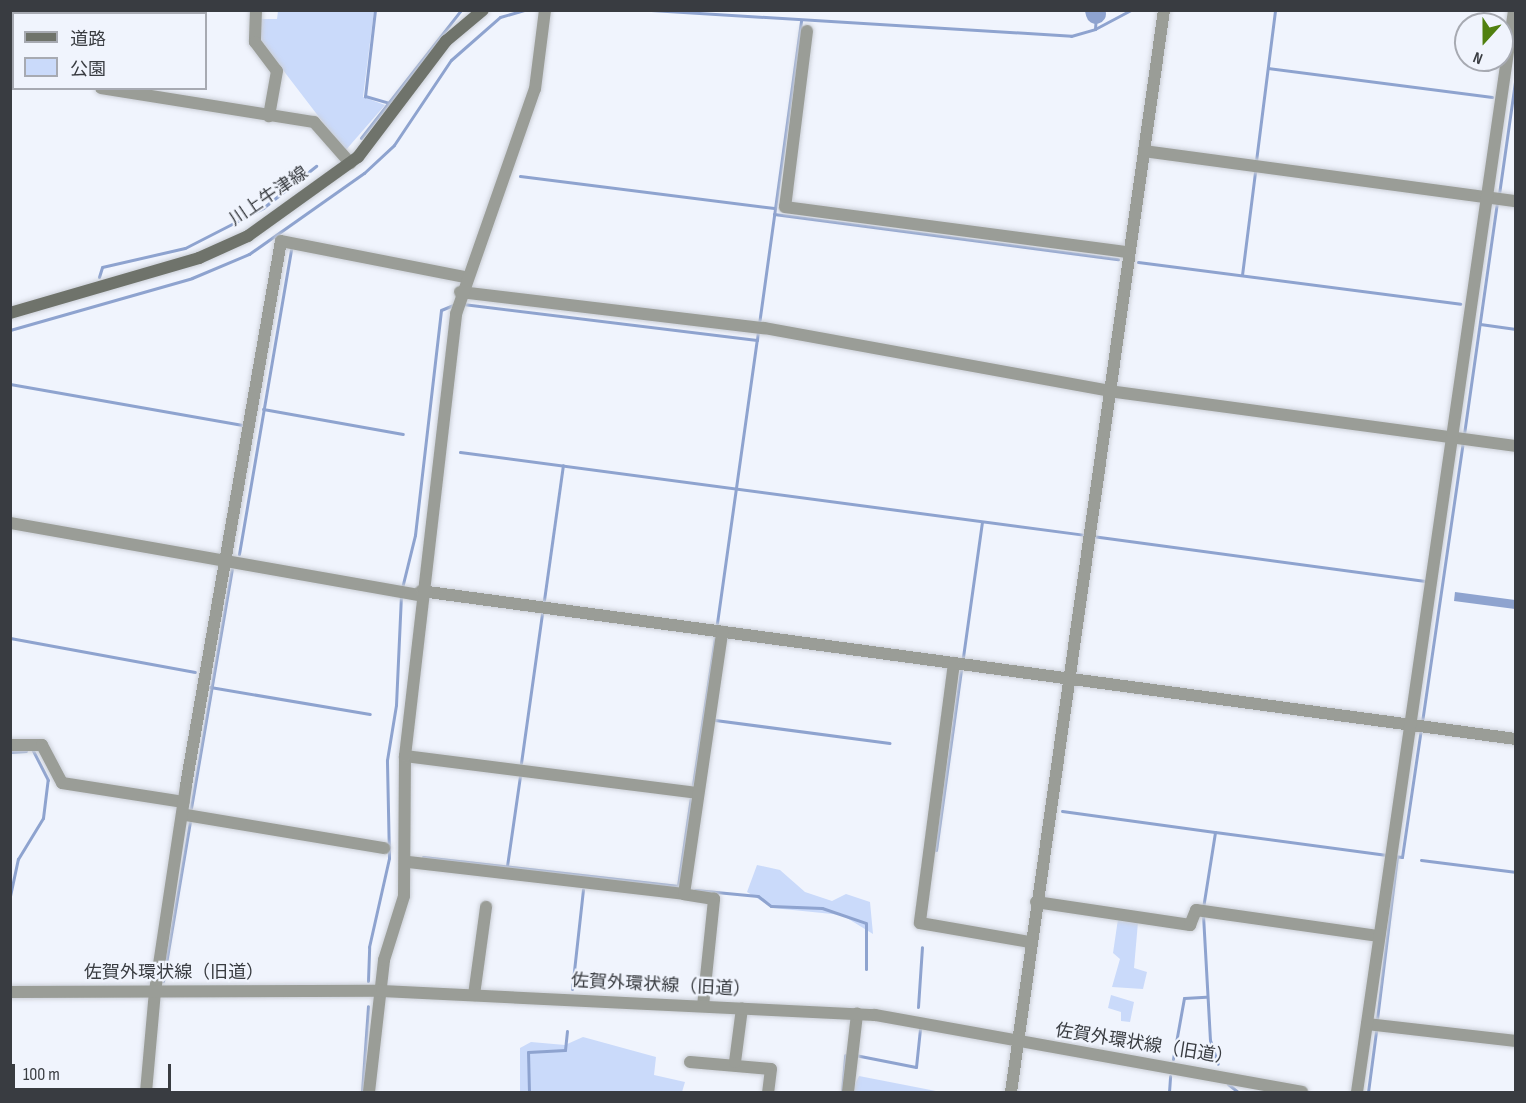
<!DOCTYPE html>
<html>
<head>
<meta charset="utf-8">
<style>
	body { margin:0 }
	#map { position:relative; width:1526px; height:1103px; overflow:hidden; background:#f0f4fd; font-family:"Sofia Sans Condensed","Noto Sans JP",sans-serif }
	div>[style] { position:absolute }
	.green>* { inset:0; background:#cadafa }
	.water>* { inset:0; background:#8ea3cf }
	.stream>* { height:3px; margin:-1.5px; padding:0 1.5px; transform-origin:1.5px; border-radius:1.5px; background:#8ea3cf }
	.river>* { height:20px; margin:-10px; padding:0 10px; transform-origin:10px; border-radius:10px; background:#8ea3cf }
	.roads { filter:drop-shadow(0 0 2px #cbcfd7) drop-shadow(0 0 2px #cbcfd7) }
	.minor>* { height:12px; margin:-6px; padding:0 6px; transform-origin:6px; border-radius:6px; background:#9a9d97 }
	.tertiary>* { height:12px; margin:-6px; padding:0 6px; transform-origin:6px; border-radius:6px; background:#9a9d97 }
	.secondary>* { height:12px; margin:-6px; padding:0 6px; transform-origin:6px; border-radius:6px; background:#6f736b }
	span { translate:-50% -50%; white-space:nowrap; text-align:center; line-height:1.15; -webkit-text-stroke:4.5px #f0f4fd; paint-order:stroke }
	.street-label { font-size:18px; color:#393c41 }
	.frame { position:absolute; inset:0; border:12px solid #393c41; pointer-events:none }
	.legend { position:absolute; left:12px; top:12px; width:195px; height:78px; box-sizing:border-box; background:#f0f4fd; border:2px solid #a7aab2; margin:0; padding:8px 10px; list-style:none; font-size:18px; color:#393c41 }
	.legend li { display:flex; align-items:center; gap:12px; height:30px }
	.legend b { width:30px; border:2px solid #a7aab2 }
	.north { position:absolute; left:1454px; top:12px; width:60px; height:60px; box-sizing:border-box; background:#f0f4fd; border:2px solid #a7aab2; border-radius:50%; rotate:201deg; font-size:16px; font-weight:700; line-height:24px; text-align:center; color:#393c41 }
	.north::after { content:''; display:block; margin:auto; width:21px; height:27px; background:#50800f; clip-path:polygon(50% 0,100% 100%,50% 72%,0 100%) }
	.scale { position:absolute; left:12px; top:1064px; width:159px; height:27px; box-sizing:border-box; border:3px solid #393c41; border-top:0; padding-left:8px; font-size:18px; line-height:21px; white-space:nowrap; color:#393c41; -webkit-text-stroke:4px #f0f4fd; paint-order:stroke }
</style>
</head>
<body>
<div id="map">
	<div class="green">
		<div style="clip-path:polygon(278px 11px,374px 11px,363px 97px,385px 105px,345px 151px,260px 40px,260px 19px,277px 19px)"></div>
		<div style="clip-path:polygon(757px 865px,780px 870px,805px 892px,832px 901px,846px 894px,870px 902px,873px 934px,842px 915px,773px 908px,747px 892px)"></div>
		<div style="clip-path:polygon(1118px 919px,1138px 922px,1134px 968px,1147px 972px,1143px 989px,1112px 987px,1120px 959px,1113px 953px)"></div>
		<div style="clip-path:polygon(1111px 995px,1134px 1002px,1130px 1022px,1121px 1021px,1121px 1012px,1108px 1008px)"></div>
		<div style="clip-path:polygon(583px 1037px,656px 1057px,654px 1075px,685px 1082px,682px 1092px,520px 1092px,520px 1048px,531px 1042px,565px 1045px)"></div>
		<div style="clip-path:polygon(859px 1076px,941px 1092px,851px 1092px)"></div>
	</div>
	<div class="water">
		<div style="clip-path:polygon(1455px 592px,1515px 600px,1515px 609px,1454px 601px)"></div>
	</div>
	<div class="stream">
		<div style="left:375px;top:10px;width:87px;rotate:96.6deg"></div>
		<div style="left:365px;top:96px;width:25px;rotate:16deg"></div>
		<div style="left:651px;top:10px;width:421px;rotate:3.5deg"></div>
		<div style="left:1071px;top:36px;width:25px;rotate:-16deg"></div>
		<div style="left:1095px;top:29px;width:15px;rotate:-86deg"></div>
		<div style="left:1095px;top:29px;width:40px;rotate:-28deg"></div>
		<div style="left:1268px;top:68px;width:226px;rotate:7.4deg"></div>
		<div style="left:361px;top:138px;width:162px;rotate:-52deg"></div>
		<div style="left:1256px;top:161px;width:152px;rotate:-82.8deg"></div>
		<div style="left:520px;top:176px;width:256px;rotate:7.2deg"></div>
		<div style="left:1499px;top:194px;width:120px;rotate:-81.9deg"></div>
		<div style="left:774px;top:214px;width:347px;rotate:7.5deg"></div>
		<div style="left:1138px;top:262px;width:325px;rotate:7.4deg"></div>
		<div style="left:1242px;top:275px;width:104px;rotate:-82.8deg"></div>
		<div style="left:99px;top:277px;width:10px;rotate:-73deg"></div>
		<div style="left:102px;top:267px;width:85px;rotate:-12.9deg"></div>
		<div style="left:185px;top:248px;width:88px;rotate:-27.1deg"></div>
		<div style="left:263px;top:208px;width:68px;rotate:-38.4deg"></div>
		<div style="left:463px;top:304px;width:296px;rotate:7deg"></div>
		<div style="left:757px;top:340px;width:9px;rotate:-84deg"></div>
		<div style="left:759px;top:324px;width:307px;rotate:-82.1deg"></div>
		<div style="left:1480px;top:324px;width:36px;rotate:8deg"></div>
		<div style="left:10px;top:330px;width:189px;rotate:-15.9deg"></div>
		<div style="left:192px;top:278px;width:62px;rotate:-22.8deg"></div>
		<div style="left:249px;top:254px;width:141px;rotate:-35.2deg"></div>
		<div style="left:364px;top:173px;width:41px;rotate:-43deg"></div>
		<div style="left:394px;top:145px;width:102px;rotate:-56.2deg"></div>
		<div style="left:451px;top:60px;width:65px;rotate:-41.3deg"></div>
		<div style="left:500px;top:17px;width:25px;rotate:-16deg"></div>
		<div style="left:10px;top:384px;width:236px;rotate:10deg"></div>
		<div style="left:263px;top:409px;width:142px;rotate:10.1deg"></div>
		<div style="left:1464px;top:434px;width:233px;rotate:-81.9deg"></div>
		<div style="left:460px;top:452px;width:630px;rotate:7.56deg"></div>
		<div style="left:1092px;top:536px;width:338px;rotate:7.7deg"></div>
		<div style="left:239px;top:554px;width:309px;rotate:-80.3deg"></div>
		<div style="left:402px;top:588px;width:55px;rotate:-76.2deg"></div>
		<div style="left:415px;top:535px;width:226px;rotate:-83.4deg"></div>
		<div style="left:441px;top:310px;width:16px;rotate:-22deg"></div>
		<div style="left:544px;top:600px;width:136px;rotate:-82deg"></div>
		<div style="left:717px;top:623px;width:286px;rotate:-82deg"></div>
		<div style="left:10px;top:638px;width:188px;rotate:10.4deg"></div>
		<div style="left:963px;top:657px;width:136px;rotate:-82deg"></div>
		<div style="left:210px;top:687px;width:162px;rotate:9.6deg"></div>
		<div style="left:715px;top:720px;width:176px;rotate:7.5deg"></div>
		<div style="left:1422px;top:722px;width:284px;rotate:-81.7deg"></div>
		<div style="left:10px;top:752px;width:16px;rotate:-4deg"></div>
		<div style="left:521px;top:763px;width:151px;rotate:-82deg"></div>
		<div style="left:693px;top:785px;width:150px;rotate:-81.5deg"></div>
		<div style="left:191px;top:808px;width:242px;rotate:-80.3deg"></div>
		<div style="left:1062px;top:811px;width:154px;rotate:7.8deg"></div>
		<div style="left:936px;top:850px;width:182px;rotate:-82.1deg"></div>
		<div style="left:1394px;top:856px;width:8px;rotate:7deg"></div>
		<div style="left:1402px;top:857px;width:129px;rotate:-81.6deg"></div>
		<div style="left:423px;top:857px;width:257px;rotate:6.5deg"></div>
		<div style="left:678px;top:886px;width:90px;rotate:-81.7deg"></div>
		<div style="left:1421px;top:860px;width:96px;rotate:7.2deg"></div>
		<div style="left:507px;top:866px;width:91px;rotate:-81.8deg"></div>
		<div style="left:695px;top:890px;width:63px;rotate:5.4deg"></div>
		<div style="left:758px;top:896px;width:16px;rotate:38deg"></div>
		<div style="left:771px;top:906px;width:51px;rotate:2.2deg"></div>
		<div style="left:822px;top:908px;width:46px;rotate:18.8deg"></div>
		<div style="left:866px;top:923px;width:46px;rotate:90deg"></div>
		<div style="left:10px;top:896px;width:38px;rotate:-78deg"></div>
		<div style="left:18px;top:859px;width:48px;rotate:-58.6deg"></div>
		<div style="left:43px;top:818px;width:38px;rotate:-83deg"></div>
		<div style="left:48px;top:780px;width:34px;rotate:-117deg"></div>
		<div style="left:1203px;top:908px;width:77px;rotate:-81deg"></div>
		<div style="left:1215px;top:832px;width:175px;rotate:7.6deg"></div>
		<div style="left:1203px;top:915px;width:125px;rotate:86.8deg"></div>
		<div style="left:1210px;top:1040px;width:25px;rotate:72deg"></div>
		<div style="left:163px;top:981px;width:161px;rotate:-80.4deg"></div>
		<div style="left:368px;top:981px;width:34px;rotate:-88deg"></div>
		<div style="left:369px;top:947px;width:91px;rotate:-77.3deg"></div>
		<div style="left:389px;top:858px;width:98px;rotate:-91.2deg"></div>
		<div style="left:387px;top:760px;width:56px;rotate:-80.7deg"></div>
		<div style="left:396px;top:705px;width:111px;rotate:-87.4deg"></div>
		<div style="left:572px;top:989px;width:100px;rotate:-83.7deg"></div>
		<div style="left:918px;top:1007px;width:60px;rotate:-86.2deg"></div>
		<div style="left:1377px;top:1019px;width:163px;rotate:-83deg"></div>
		<div style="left:855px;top:1055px;width:62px;rotate:11.1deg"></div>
		<div style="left:916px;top:1067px;width:38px;rotate:-84deg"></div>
		<div style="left:1173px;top:1059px;width:62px;rotate:-79.8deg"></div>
		<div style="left:1184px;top:998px;width:22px;rotate:-3deg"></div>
		<div style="left:1228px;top:1084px;width:13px;rotate:39deg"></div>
		<div style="left:362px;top:1092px;width:86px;rotate:-86deg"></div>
		<div style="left:529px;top:1092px;width:40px;rotate:-91.4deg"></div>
		<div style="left:528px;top:1052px;width:37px;rotate:-3deg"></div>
		<div style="left:565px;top:1050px;width:19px;rotate:-84deg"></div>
		<div style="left:842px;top:1092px;width:37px;rotate:-85deg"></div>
		<div style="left:1169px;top:1092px;width:16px;rotate:-86deg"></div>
		<div style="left:1368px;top:1092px;width:62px;rotate:-82.5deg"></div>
	</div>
	<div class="river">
		<div style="left:1095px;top:10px;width:4px;rotate:76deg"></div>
	</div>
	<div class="roads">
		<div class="minor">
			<div style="left:256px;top:10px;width:32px;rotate:92deg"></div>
			<div style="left:255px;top:42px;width:36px;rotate:53deg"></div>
			<div style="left:277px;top:71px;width:46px;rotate:100.1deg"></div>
			<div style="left:807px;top:31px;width:177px;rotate:97.1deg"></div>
			<div style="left:785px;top:207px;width:347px;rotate:7.5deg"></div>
			<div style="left:10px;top:73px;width:4px;rotate:14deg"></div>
			<div style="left:101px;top:88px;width:216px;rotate:9.1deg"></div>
			<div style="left:314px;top:122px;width:55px;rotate:48.7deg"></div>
			<div style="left:1144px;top:151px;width:375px;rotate:7.7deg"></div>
			<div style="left:460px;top:292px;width:306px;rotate:6.8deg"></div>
			<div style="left:764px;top:328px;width:351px;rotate:10.3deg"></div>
			<div style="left:1109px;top:391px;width:411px;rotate:7.7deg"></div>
			<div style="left:10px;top:523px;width:416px;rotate:10deg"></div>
			<div style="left:421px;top:591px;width:1105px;rotate:7.7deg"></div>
			<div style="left:954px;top:663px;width:262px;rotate:97.5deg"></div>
			<div style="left:920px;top:923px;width:112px;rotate:9.8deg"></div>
			<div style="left:10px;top:745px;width:32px"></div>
			<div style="left:42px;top:745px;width:43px;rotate:62.2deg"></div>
			<div style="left:62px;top:783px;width:123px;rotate:8.9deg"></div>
			<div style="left:405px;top:756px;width:294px;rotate:7.2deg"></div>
			<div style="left:186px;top:815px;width:201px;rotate:9.5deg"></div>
			<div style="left:408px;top:862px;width:278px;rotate:6.6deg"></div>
			<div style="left:1036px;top:902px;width:156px;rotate:8.5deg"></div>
			<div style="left:1190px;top:925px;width:16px;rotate:-68deg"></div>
			<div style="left:1196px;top:910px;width:185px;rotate:8.1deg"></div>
			<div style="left:474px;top:995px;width:89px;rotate:-82.2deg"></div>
			<div style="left:703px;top:1006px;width:108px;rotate:-84.1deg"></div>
			<div style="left:714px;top:899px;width:30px;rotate:-171deg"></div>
			<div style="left:684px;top:894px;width:265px;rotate:-81.7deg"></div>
			<div style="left:1367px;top:1024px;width:150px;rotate:6.5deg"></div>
			<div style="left:690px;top:1062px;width:81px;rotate:4.9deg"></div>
			<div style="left:771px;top:1069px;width:23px;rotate:97deg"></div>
			<div style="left:735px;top:1062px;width:54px;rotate:-82.6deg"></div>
			<div style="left:146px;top:1092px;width:101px;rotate:-84.9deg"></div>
			<div style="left:155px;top:991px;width:208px;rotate:-81.4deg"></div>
			<div style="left:186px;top:785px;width:552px;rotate:-80.09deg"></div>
			<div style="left:281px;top:241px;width:187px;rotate:11.1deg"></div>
			<div style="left:369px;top:1092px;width:133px;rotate:-83.5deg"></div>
			<div style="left:384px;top:960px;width:67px;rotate:-72.6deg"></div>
			<div style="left:404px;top:896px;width:140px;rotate:-89.6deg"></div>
			<div style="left:405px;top:756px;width:445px;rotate:-83.4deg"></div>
			<div style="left:456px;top:314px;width:238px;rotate:-70.7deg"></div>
			<div style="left:535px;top:89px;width:80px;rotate:-82.8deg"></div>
			<div style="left:848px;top:1092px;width:79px;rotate:-83.4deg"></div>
			<div style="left:1011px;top:1092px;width:1093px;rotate:-81.95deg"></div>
			<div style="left:1357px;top:1092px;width:1093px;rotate:-81.74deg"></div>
		</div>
		<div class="tertiary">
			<div style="left:10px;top:992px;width:372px;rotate:-0.2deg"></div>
			<div style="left:382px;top:991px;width:494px;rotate:2.8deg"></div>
			<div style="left:875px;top:1015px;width:434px;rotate:10.2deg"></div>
		</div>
		<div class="secondary">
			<div style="left:10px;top:313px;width:197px;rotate:-16.2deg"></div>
			<div style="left:199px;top:258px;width:54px;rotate:-24.2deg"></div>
			<div style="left:248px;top:236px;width:135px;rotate:-35.7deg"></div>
			<div style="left:358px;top:157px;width:146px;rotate:-52.8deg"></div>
			<div style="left:446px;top:41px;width:48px;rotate:-40deg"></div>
		</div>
	</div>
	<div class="street-label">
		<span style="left:269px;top:197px;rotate:-34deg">川上牛津線</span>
		<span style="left:174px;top:973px">佐賀外環状線（旧道）</span>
		<span style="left:661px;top:986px;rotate:3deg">佐賀外環状線（旧道）</span>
		<span style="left:1144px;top:1045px;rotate:9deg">佐賀外環状線（旧道）</span>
	</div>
	<div class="frame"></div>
	<ul class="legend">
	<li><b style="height:8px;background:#6f736b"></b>道路</li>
	<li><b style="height:16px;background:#cadafa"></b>公園</li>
	</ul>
	<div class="north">N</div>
	<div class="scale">100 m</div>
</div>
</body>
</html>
